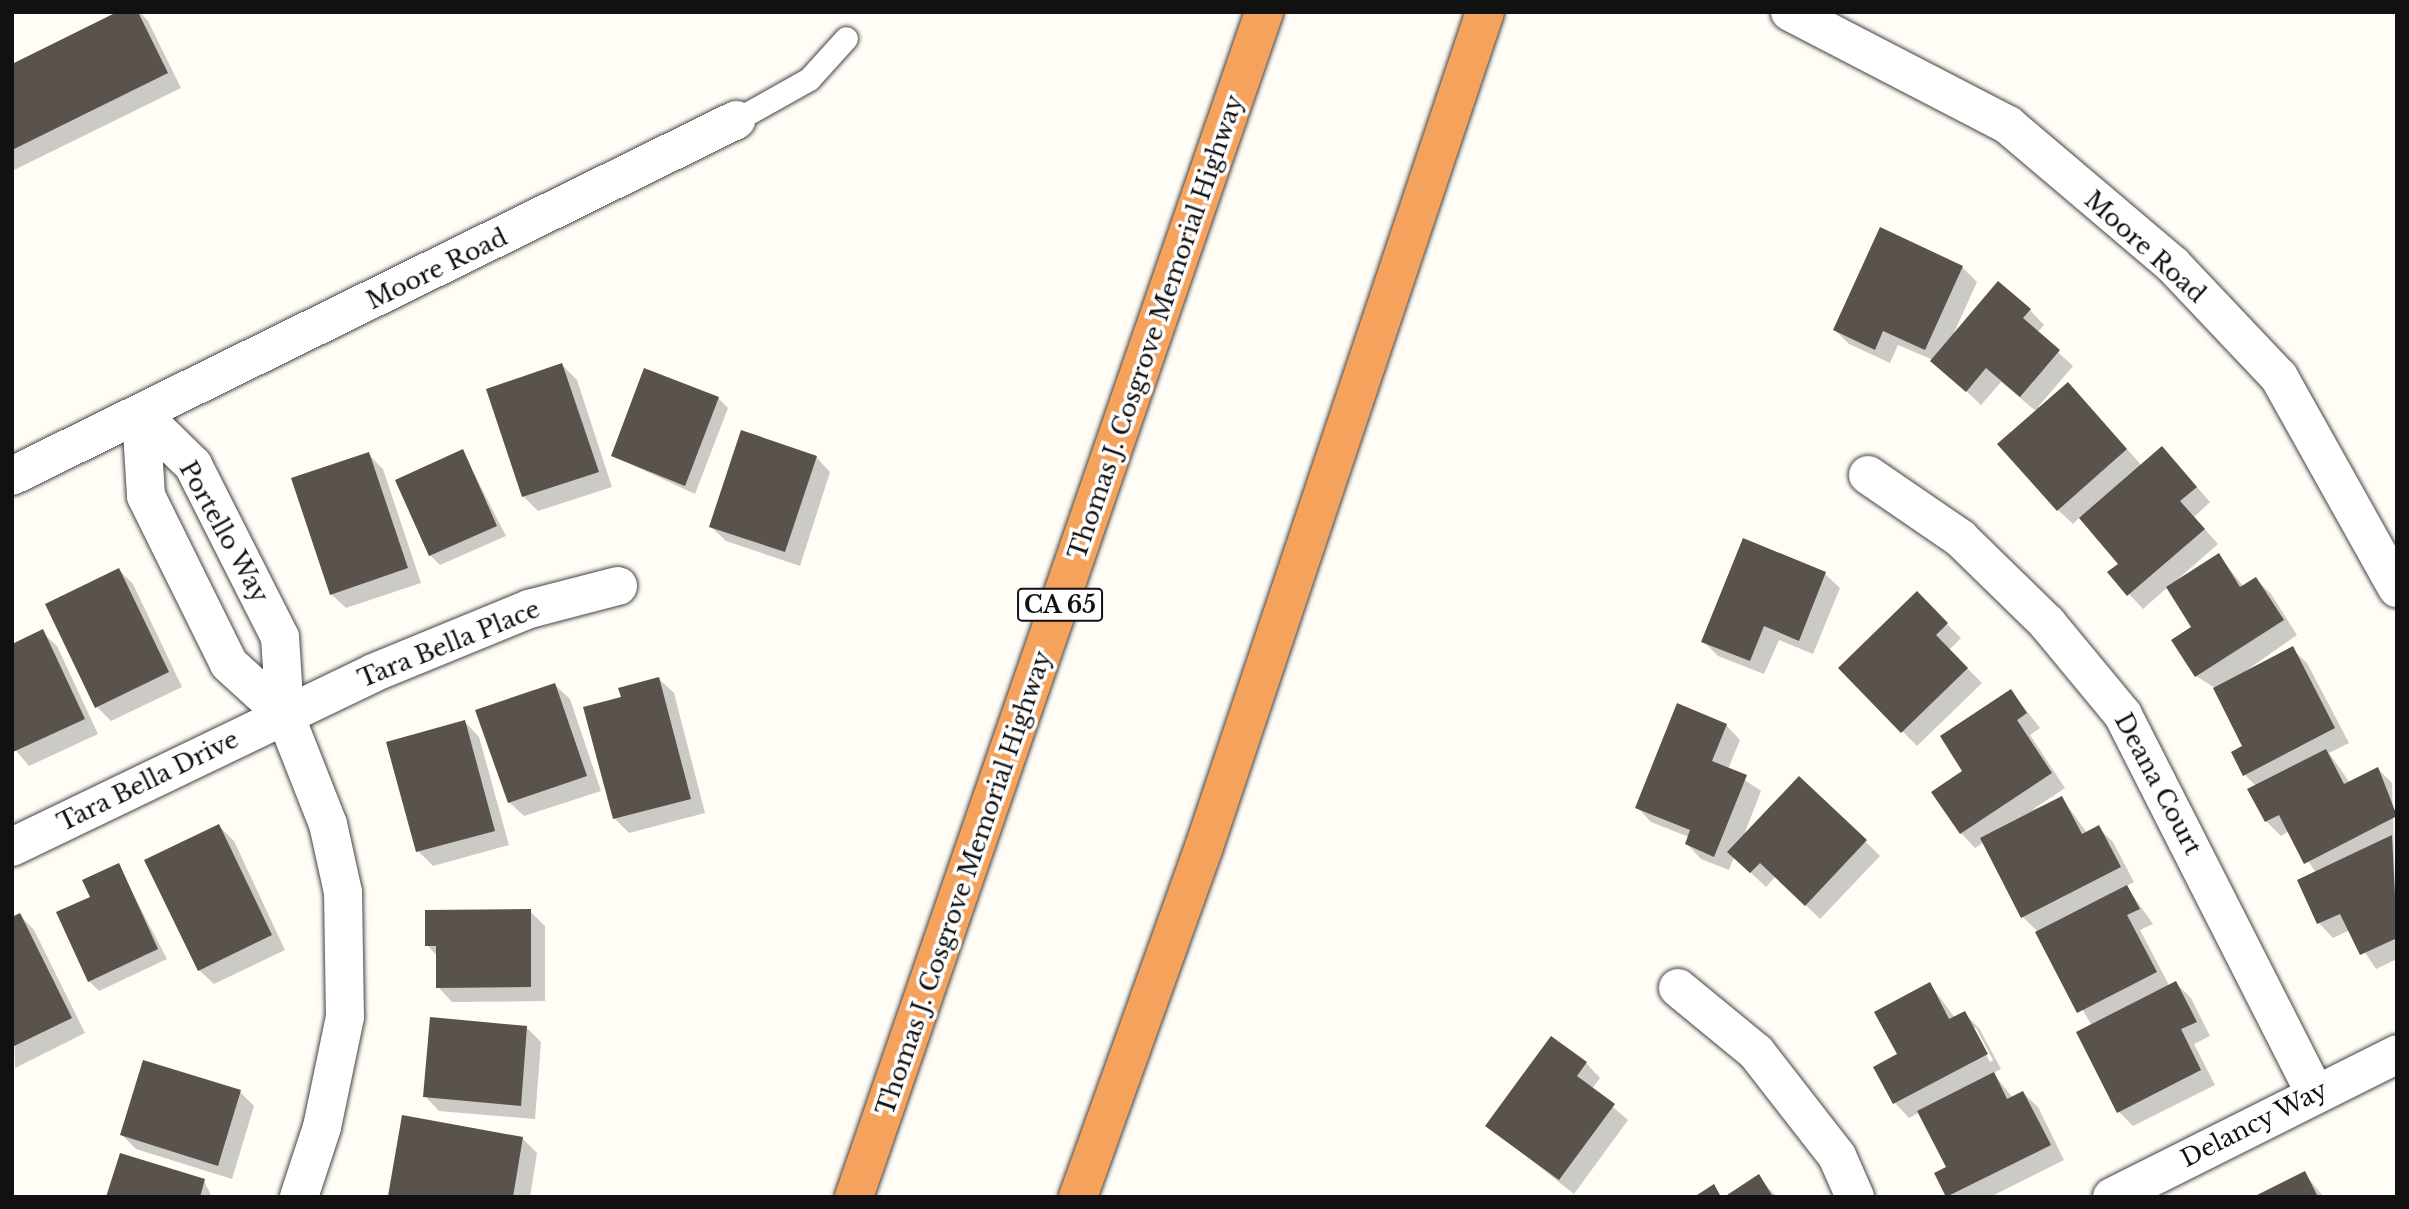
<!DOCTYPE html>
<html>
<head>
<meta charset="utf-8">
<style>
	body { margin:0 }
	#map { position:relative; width:2409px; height:1209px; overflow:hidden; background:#fffdf5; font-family:"Libre Baskerville",serif }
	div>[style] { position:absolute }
	.shadow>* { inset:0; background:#0003 }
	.building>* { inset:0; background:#5a524d }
	.roads { filter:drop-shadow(0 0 2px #444) drop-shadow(0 0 2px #444) }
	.lane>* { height:23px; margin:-11.5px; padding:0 11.5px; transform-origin:11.5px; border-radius:11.5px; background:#fff }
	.street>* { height:38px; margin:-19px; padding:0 19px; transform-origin:19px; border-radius:19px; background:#fff }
	.highway>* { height:38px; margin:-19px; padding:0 19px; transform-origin:19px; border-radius:19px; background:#f5a25d }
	span { translate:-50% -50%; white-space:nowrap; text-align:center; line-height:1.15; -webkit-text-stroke:7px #fff; paint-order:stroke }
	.shield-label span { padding:2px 5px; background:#fff; border:2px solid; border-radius:5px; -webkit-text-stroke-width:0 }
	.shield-label { font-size:23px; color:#111; font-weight:700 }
	.street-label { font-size:24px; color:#111 }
	.frame { position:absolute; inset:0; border:14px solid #111; pointer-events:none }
</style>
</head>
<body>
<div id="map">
	<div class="shadow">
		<div style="clip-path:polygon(121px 12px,140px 12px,148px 21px,181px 88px,12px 171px,12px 66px)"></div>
		<div style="clip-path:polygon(1962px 267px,1977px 282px,1953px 335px,2030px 310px,2044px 325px,2037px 333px,2073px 366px,2038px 407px,2082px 398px,2142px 466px,2176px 463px,2210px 502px,2194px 517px,2218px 544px,2178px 579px,2219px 556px,2244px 587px,2256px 579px,2271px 594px,2297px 635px,2237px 677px,2292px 649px,2307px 663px,2349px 743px,2329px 753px,2350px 783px,2378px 769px,2392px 783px,2397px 959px,2376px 969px,2350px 930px,2333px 938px,2319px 923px,2299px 881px,2316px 873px,2289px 831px,2281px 836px,2266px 821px,2256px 786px,2245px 775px,2245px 746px,2215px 688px,2196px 676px,2194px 628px,2168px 587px,2143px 609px,2129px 594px,2121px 564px,2080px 517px,2073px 524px,2058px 510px,2037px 412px,2001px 382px,1981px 405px,1933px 360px,1898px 345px,1890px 363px,1849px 344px,1835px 330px)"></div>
		<div style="clip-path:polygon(562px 365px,577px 380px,612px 487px,538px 511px,523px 496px)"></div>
		<div style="clip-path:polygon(718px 398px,728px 408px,695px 494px,613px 456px)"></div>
		<div style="clip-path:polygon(463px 452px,506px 536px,440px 565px,430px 555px)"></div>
		<div style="clip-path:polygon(368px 454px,383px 469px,421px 583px,346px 608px,331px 594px)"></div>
		<div style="clip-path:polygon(816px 457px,830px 472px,800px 566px,726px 541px,711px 527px)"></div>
		<div style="clip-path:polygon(119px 570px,133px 584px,182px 687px,111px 721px,97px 707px)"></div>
		<div style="clip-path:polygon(1825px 574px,1840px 588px,1813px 654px,1779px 640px,1764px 674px,1718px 656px,1703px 641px)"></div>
		<div style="clip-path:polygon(1917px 594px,1961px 638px,1949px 650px,1982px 683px,1917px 746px,1840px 668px)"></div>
		<div style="clip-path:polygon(42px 632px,57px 646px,98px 734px,29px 766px,12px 746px,12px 645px)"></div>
		<div style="clip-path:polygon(659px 679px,674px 693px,705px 813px,629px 833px,614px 818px)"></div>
		<div style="clip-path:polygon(555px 685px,570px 699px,601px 791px,524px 816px,509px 802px)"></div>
		<div style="clip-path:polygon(2011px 691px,2040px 728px,2030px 735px,2065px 788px,2032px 810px,2062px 798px,2087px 833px,2098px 827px,2113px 842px,2134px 882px,2126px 886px,2153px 924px,2140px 930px,2170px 987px,2176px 983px,2191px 998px,2210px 1036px,2194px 1044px,2215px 1085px,2133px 1126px,2119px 1112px,2092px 1026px,2038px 932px,2023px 917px,1984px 842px,1975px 848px,1961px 833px,1965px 772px)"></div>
		<div style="clip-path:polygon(465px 722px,479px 737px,509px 845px,433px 866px,418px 851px)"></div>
		<div style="clip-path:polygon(1726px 725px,1740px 740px,1728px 769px,1761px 791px,1742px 840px,1865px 841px,1880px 856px,1820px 919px,1776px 876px,1766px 887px,1734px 857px,1729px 870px,1701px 859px,1687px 844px,1689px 837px,1651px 822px,1637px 807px)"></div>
		<div style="clip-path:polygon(219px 826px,234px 841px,285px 950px,214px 984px,199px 970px)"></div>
		<div style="clip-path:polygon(118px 865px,167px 959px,99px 991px,89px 981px,92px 898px)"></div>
		<div style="clip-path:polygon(530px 911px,545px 926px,545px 1001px,452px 1002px,438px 987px,437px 956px,427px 945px)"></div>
		<div style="clip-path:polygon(20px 915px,34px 930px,85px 1033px,15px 1068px,12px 919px)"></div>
		<div style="clip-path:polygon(evenodd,1930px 984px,1955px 1018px,1964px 1013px,1979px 1028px,2001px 1069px,1993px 1073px,2013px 1098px,2023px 1093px,2038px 1107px,2064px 1160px,1990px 1197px,1948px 1196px,1937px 1174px,1948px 1168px,1920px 1112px,1909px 1118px,1895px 1103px,1875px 1067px,1899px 1054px,1930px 984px,1972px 1028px,1976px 1028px,1993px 1060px,1990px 1062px,1972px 1028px)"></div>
		<div style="clip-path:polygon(526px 1027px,541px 1042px,535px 1119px,439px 1111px,425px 1096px)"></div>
		<div style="clip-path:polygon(1586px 1063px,1600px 1078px,1592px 1089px,1628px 1120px,1574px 1194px,1488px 1126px)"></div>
		<div style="clip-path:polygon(240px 1092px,254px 1106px,232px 1179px,136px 1149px,122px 1135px)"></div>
		<div style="clip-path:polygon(522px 1138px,537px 1153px,530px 1197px,390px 1195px)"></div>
		<div style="clip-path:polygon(2304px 1173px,2324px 1197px,2257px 1197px)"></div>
		<div style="clip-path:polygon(1758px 1177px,1777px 1197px,1727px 1197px)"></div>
		<div style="clip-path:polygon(204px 1181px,212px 1197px,108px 1197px)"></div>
	</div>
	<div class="building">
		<div style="clip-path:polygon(117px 12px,138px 12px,168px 73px,12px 150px,12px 64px)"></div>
		<div style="clip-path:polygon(1880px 227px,1963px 266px,1925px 350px,1883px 331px,1875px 350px,1833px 330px)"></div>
		<div style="clip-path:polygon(1998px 281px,2031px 309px,2023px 318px,2060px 350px,2020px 397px,1986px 368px,1966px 392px,1930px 361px)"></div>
		<div style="clip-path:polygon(562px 363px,599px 472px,522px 497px,486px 389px)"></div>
		<div style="clip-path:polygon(644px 368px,719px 397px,685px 486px,611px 456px)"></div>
		<div style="clip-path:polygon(2068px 382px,2127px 449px,2057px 511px,1997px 444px)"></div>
		<div style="clip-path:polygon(741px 430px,817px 456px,785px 552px,709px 527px)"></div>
		<div style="clip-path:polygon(2162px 446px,2197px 487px,2180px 501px,2205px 529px,2127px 596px,2107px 572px,2118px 564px,2079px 518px)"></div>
		<div style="clip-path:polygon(463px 449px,497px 526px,429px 556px,395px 480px)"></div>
		<div style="clip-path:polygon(369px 452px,408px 568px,330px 595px,291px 478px)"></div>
		<div style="clip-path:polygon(1743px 538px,1826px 572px,1799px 641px,1764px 626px,1750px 661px,1701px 642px)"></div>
		<div style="clip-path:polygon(2219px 553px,2240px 587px,2256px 577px,2284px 620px,2195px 677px,2171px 640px,2191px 627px,2166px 587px)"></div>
		<div style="clip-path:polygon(119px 568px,169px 672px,95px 708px,45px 604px)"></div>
		<div style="clip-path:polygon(1917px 591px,1948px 623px,1936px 635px,1968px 668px,1901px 733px,1838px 668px)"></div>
		<div style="clip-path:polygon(43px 629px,85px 719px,13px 752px,12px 644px)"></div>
		<div style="clip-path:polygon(2293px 646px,2335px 728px,2243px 776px,2231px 752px,2242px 746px,2213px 688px)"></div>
		<div style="clip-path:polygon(659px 677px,691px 799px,613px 819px,583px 707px,621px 697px,618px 688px)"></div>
		<div style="clip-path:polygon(555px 683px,587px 776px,508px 803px,475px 710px)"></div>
		<div style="clip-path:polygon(2011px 689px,2027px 713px,2017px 720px,2052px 773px,1960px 834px,1931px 792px,1962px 771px,1940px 736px)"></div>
		<div style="clip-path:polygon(1677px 703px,1727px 724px,1712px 761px,1747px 775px,1714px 857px,1685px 844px,1690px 830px,1635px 808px)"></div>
		<div style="clip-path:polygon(465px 720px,495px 831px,416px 852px,386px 742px)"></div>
		<div style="clip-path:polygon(2326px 749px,2344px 784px,2378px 767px,2397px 816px,2304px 864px,2279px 815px,2265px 822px,2247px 789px)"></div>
		<div style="clip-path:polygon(1799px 776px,1867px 840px,1805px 906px,1760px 863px,1750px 873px,1727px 852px)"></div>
		<div style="clip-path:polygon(2062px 796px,2082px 834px,2099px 825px,2121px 867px,2021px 918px,1980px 838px)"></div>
		<div style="clip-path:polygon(219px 824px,272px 935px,198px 971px,144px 860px)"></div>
		<div style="clip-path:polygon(2392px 835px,2397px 938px,2360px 955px,2340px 914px,2317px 924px,2297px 880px)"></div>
		<div style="clip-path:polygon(119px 863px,158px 949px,88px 982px,56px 912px,90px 897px,82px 880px)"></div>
		<div style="clip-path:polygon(2127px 885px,2140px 909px,2127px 915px,2157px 972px,2077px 1013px,2035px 932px)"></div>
		<div style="clip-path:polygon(531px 909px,531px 987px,436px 988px,436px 946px,425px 946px,425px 910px)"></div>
		<div style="clip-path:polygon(20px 913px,72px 1018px,12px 1047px,12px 917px)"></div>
		<div style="clip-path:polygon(2176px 981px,2197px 1022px,2181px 1029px,2201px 1070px,2117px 1113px,2076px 1032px)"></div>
		<div style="clip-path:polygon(1930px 982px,1949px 1019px,1965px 1011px,1988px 1054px,1893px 1104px,1873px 1067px,1897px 1054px,1874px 1012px)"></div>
		<div style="clip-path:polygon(430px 1017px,527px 1026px,521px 1106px,423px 1097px)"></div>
		<div style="clip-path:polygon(1551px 1036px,1587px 1062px,1577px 1076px,1615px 1104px,1559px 1180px,1485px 1126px)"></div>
		<div style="clip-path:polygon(143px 1060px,241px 1090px,218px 1166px,120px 1135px)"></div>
		<div style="clip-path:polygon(1994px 1072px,2007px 1099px,2023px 1091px,2051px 1145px,1946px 1197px,1934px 1173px,1946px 1167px,1917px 1111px)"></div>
		<div style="clip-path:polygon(402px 1115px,523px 1137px,513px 1197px,388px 1196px)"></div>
		<div style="clip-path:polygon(120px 1153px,205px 1179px,200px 1197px,106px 1197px)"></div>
		<div style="clip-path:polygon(2305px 1171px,2318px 1197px,2253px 1197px)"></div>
		<div style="clip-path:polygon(1759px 1174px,1773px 1197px,1724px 1197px)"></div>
		<div style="clip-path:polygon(1714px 1184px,1721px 1197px,1694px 1197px)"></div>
	</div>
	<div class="roads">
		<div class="lane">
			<div style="left:736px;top:120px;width:84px;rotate:-29.3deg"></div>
			<div style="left:809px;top:79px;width:55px;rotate:-47.9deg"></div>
		</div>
		<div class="street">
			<div style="left:1790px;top:12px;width:246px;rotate:27.4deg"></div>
			<div style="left:2008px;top:125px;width:216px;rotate:40.3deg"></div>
			<div style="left:2173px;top:265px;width:154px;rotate:46.6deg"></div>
			<div style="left:2279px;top:377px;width:242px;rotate:60.8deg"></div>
			<div style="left:141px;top:414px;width:73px;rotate:44.4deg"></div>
			<div style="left:193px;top:465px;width:193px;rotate:63.2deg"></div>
			<div style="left:280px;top:637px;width:78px;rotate:86.3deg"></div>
			<div style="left:285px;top:715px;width:117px;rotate:68.5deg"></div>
			<div style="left:328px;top:824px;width:70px;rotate:77.6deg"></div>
			<div style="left:343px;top:892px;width:125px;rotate:89.1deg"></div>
			<div style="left:345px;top:1017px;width:112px;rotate:101.8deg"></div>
			<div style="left:322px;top:1127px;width:74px;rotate:108.2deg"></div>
			<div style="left:141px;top:414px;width:82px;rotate:86.5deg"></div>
			<div style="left:146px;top:496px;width:187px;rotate:63.7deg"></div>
			<div style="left:229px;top:664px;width:76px;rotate:42.3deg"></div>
			<div style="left:1868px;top:475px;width:112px;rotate:34.4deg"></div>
			<div style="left:1960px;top:538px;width:122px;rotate:44.3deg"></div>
			<div style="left:2047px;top:623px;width:119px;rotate:50.4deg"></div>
			<div style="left:2123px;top:715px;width:423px;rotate:63.1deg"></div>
			<div style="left:12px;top:476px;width:807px;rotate:-26.18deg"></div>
			<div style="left:12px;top:847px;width:401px;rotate:-25.7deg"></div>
			<div style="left:373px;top:673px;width:169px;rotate:-22.3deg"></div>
			<div style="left:529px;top:609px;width:92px;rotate:-14.5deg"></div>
			<div style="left:1678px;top:988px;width:101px;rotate:39.4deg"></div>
			<div style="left:1756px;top:1052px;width:132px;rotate:52.1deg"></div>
			<div style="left:1837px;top:1156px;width:45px;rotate:66.3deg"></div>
			<div style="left:2112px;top:1197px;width:319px;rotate:-26.6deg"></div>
		</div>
		<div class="highway">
			<div style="left:854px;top:1197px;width:1254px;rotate:-70.91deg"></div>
			<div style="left:1078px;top:1197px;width:372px;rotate:-70.2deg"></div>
			<div style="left:1204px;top:847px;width:881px;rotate:-71.4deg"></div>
		</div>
	</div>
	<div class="shield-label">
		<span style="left:1060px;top:605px">CA 65</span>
	</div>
	<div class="street-label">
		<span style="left:2145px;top:247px;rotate:42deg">Moore Road</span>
		<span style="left:437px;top:269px;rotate:-26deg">Moore Road</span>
		<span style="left:1156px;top:327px;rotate:-71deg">Thomas J. Cosgrove Memorial Highway</span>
		<span style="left:224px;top:532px;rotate:61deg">Portello Way</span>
		<span style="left:449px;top:644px;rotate:-22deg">Tara Bella Place</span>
		<span style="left:148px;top:781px;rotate:-26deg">Tara Bella Drive</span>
		<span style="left:2158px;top:784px;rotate:62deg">Deana Court</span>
		<span style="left:964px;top:883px;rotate:-71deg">Thomas J. Cosgrove Memorial Highway</span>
		<span style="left:2254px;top:1124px;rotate:-27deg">Delancy Way</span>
	</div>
	<div class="frame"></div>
</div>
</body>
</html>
